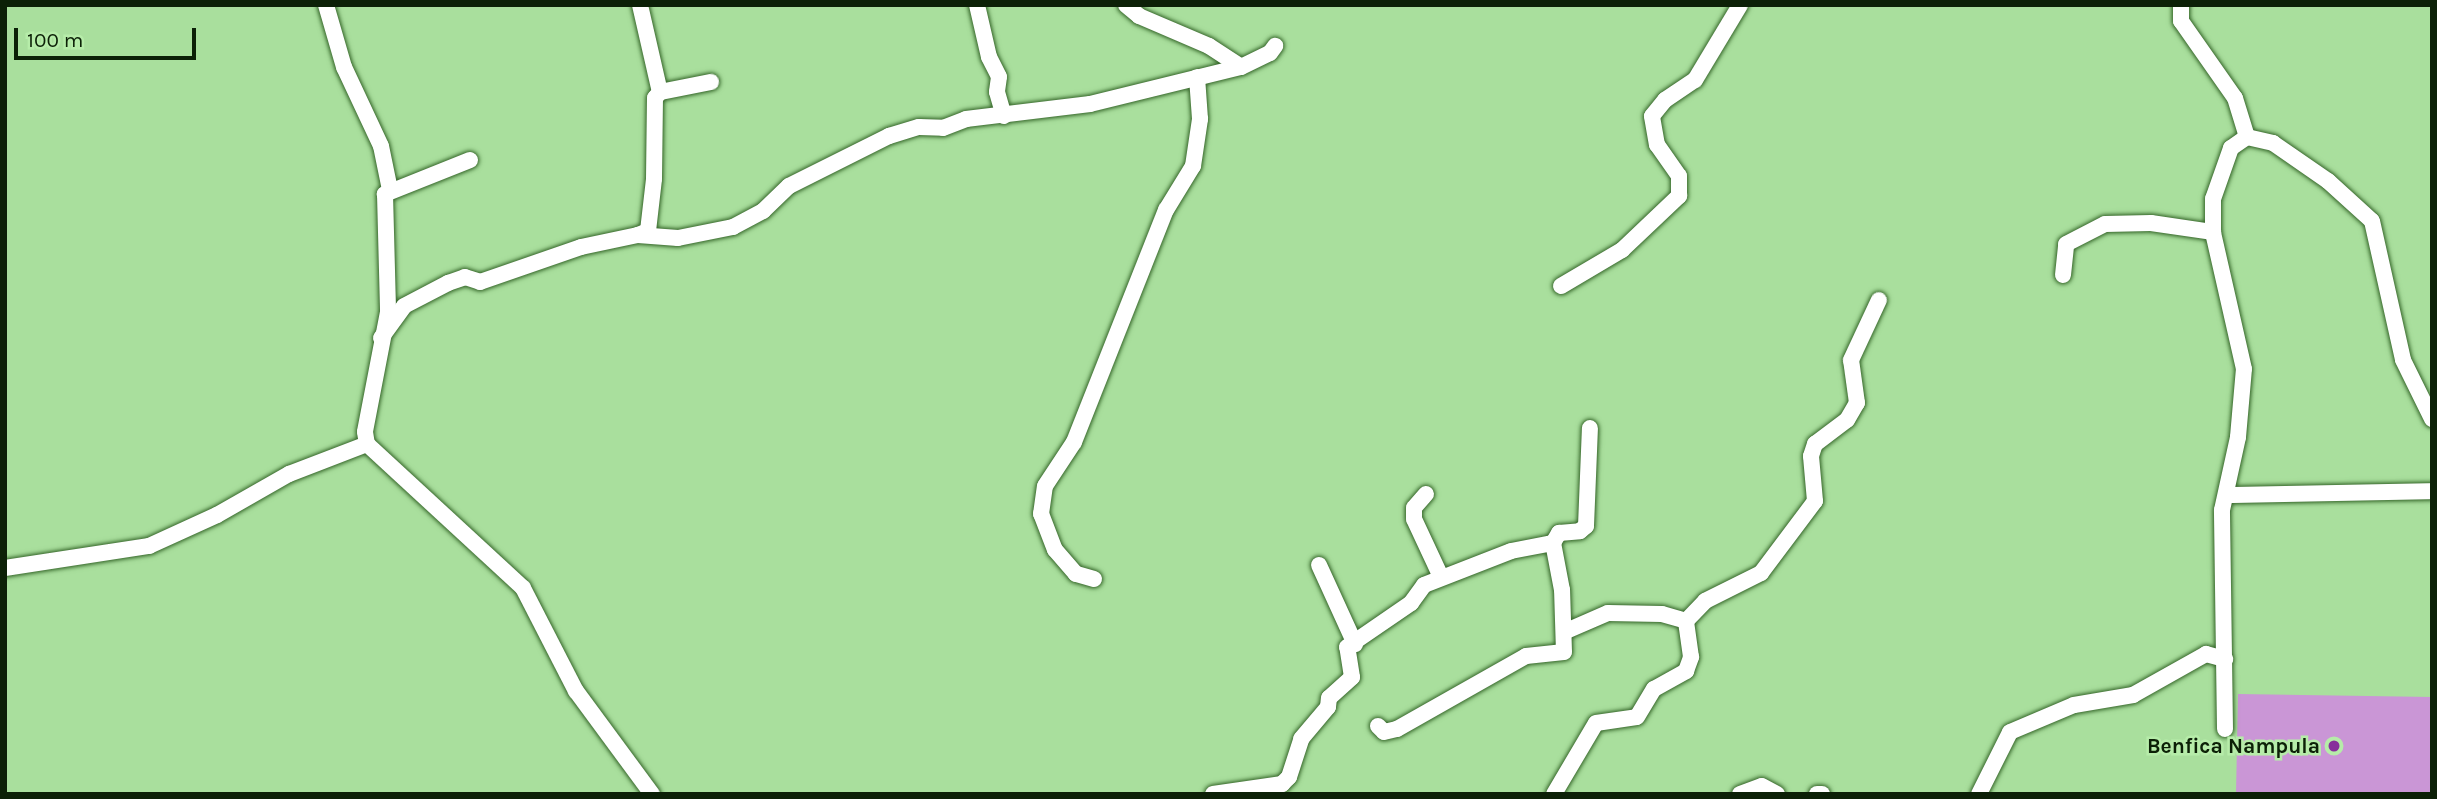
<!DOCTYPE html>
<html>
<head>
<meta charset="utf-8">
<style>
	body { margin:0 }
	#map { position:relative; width:2437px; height:799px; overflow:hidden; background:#a9df9d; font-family:Karla,sans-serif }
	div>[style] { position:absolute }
	.green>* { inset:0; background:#ca96d6 }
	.roads { filter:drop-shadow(0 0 2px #356629) drop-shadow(0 0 2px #356629) }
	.minor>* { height:16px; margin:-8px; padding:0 8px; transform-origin:8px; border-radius:8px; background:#fff }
	.dots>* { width:19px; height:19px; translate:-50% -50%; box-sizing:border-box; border:4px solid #b6eca9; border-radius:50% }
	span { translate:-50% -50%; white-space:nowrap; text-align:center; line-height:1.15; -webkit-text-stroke:5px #b6eca9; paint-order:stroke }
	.poi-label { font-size:21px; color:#0c2007; font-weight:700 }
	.right { translate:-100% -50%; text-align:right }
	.frame { position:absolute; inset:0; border:7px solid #0c2007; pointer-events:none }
	.scale { position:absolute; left:14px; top:28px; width:182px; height:32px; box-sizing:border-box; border:4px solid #0c2007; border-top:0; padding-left:9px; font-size:21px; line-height:24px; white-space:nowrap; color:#0c2007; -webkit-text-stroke:5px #b6eca9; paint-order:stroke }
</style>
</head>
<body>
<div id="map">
	<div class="green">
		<div style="clip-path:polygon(2238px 694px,2432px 697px,2432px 794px,2236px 794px)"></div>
	</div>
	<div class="roads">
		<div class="minor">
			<div style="left:326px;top:5px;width:65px;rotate:73.8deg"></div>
			<div style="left:344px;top:67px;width:87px;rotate:64.9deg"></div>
			<div style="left:381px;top:146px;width:45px;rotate:78.4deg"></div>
			<div style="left:640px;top:5px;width:89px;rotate:77.1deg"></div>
			<div style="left:977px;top:5px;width:53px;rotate:77deg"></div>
			<div style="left:989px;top:57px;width:22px;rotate:63deg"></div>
			<div style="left:999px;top:77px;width:15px;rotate:98deg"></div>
			<div style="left:997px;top:92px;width:25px;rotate:74deg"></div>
			<div style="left:1126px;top:5px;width:17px;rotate:40deg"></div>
			<div style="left:1139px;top:16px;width:76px;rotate:23.2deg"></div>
			<div style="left:1209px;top:46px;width:38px;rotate:33deg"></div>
			<div style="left:2181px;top:5px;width:16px;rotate:90deg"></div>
			<div style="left:2181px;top:21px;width:94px;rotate:55deg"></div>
			<div style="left:2235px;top:98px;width:41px;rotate:72.9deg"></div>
			<div style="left:2247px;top:137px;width:27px;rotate:13deg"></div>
			<div style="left:2273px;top:143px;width:67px;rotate:34.6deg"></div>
			<div style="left:2328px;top:181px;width:59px;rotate:42.3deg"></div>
			<div style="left:2372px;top:221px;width:142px;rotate:77.4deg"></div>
			<div style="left:2403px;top:360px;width:66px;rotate:63.8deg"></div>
			<div style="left:470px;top:160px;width:92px;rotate:158.2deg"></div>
			<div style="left:385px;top:194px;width:118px;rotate:88.5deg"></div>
			<div style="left:388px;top:312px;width:122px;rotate:100.9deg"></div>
			<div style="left:365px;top:432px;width:12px;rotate:81deg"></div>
			<div style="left:367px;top:444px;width:212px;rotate:42.7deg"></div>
			<div style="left:523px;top:588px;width:116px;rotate:62.8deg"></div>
			<div style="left:576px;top:691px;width:128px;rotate:53.6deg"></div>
			<div style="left:638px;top:235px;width:11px;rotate:-22deg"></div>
			<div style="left:648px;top:231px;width:52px;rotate:-83.4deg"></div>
			<div style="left:654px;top:179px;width:81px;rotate:-89.3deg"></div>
			<div style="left:655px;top:98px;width:8px;rotate:-50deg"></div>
			<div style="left:660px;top:92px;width:52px;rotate:-11.1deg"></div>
			<div style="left:2063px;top:275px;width:31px;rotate:-84deg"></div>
			<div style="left:2066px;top:244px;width:44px;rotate:-27.1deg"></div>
			<div style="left:2105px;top:224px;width:46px;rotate:-1.2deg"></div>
			<div style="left:2151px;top:223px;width:63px;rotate:8.3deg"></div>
			<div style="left:1561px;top:286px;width:71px;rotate:-30.5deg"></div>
			<div style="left:1622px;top:250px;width:79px;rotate:-43.5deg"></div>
			<div style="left:1679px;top:196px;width:20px;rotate:-90deg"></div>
			<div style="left:1679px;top:176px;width:38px;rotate:-125deg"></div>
			<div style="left:1657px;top:145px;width:29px;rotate:-100deg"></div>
			<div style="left:1652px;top:116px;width:21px;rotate:-51deg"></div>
			<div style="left:1665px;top:100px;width:36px;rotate:-34deg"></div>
			<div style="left:1695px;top:80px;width:87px;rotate:-59deg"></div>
			<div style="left:381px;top:338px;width:39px;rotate:-54deg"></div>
			<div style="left:404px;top:306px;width:50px;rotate:-27.6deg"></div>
			<div style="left:448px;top:283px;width:18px;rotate:-19deg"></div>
			<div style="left:465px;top:277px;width:16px;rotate:18deg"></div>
			<div style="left:480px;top:282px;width:107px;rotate:-19.1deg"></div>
			<div style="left:581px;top:247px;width:58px;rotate:-11.9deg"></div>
			<div style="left:638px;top:235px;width:40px;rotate:4.3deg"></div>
			<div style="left:678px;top:238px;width:56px;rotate:-11.3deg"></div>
			<div style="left:733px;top:227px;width:34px;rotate:-28deg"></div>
			<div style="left:763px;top:211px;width:36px;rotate:-44deg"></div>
			<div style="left:789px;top:186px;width:112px;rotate:-26.6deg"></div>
			<div style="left:889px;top:136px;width:31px;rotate:-17deg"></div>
			<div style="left:919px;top:127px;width:24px;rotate:2deg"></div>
			<div style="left:943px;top:128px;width:25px;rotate:-21deg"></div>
			<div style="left:966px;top:119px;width:125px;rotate:-6.9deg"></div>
			<div style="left:1090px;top:104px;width:155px;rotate:-13.8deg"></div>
			<div style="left:1241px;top:67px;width:32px;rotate:-26deg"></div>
			<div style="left:1270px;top:53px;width:9px;rotate:-54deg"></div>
			<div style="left:1426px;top:494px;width:18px;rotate:131deg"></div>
			<div style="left:1414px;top:508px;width:11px;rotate:90deg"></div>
			<div style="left:1414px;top:519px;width:64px;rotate:65deg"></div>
			<div style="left:2228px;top:495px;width:204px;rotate:-1.1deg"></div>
			<div style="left:1319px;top:565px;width:87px;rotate:65.5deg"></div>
			<div style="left:5px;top:568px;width:146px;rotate:-8.7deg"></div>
			<div style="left:149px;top:546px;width:75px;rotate:-24.5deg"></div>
			<div style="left:217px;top:515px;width:83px;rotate:-29.7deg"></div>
			<div style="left:289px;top:474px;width:84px;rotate:-21deg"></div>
			<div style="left:1094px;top:579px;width:19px;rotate:-164deg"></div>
			<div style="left:1076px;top:574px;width:32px;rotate:-131deg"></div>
			<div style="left:1055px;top:550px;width:39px;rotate:-111deg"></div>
			<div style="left:1041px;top:514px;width:28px;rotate:-82deg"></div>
			<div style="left:1045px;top:486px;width:53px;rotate:-56.6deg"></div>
			<div style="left:1074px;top:442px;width:250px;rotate:-68.4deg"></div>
			<div style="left:1166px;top:210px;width:52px;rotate:-58.5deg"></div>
			<div style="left:1193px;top:166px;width:48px;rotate:-81.5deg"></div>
			<div style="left:1200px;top:119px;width:42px;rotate:-94.1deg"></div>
			<div style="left:1686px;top:621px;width:28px;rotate:-46deg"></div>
			<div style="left:1705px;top:601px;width:63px;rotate:-26.6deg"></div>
			<div style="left:1761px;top:573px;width:90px;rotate:-53.1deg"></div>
			<div style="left:1815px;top:501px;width:45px;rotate:-95.1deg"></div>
			<div style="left:1811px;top:456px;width:13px;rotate:-72deg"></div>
			<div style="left:1815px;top:444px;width:40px;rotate:-37deg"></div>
			<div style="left:1847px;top:420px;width:20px;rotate:-60deg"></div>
			<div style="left:1857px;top:403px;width:43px;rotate:-97.9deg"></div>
			<div style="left:1851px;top:360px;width:66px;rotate:-65deg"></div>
			<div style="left:1564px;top:632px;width:48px;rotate:-23.4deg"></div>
			<div style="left:1608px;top:613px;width:54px;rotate:1.1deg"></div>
			<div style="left:1662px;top:614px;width:25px;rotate:16deg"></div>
			<div style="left:1378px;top:726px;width:8px;rotate:45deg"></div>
			<div style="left:1384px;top:732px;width:13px;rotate:-13deg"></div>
			<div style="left:1397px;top:729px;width:148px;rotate:-29.5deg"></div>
			<div style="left:1526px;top:656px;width:38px;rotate:-6deg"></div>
			<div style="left:1564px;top:652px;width:62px;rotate:-91.8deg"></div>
			<div style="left:1562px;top:590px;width:48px;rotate:-100.8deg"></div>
			<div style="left:1553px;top:543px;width:12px;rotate:-59deg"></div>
			<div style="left:1559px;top:533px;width:21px;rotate:-5deg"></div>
			<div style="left:1580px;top:531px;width:8px;rotate:-40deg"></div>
			<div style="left:1586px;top:526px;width:98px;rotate:-87.7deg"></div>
			<div style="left:2225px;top:729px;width:219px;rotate:-90.8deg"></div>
			<div style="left:2222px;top:510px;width:75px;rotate:-77.6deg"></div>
			<div style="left:2238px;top:437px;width:68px;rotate:-85deg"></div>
			<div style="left:2244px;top:369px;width:140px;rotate:-102.8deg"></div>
			<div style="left:2213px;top:232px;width:33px;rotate:-90deg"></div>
			<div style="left:2213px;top:199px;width:54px;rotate:-70.6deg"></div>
			<div style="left:2231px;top:148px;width:19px;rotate:-35deg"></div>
			<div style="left:1213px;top:794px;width:70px;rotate:-8.2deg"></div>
			<div style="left:1282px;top:784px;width:10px;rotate:-45deg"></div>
			<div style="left:1289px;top:777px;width:40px;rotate:-72deg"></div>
			<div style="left:1301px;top:739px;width:42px;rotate:-49.8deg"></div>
			<div style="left:1328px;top:707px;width:9px;rotate:-84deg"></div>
			<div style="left:1329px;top:698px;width:31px;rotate:-42deg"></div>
			<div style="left:1352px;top:677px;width:30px;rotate:-99deg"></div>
			<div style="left:1347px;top:647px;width:78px;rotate:-34.5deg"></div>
			<div style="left:1411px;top:603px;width:22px;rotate:-54deg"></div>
			<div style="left:1424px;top:585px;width:93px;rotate:-21.3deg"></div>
			<div style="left:1511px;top:551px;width:43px;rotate:-10.8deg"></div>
			<div style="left:1554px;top:794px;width:82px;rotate:-59.4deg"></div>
			<div style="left:1596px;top:723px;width:41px;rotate:-8.3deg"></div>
			<div style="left:1637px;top:717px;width:33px;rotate:-59deg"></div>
			<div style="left:1654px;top:689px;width:37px;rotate:-29deg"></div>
			<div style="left:1686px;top:671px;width:15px;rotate:-70deg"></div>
			<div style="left:1691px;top:657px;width:36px;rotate:-98deg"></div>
			<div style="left:1740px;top:794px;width:23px;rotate:-20deg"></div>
			<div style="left:1762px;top:786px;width:17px;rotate:28deg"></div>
			<div style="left:1817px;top:794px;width:5px"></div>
			<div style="left:1979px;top:794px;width:69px;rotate:-63.4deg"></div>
			<div style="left:2010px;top:732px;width:69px;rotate:-22.9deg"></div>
			<div style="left:2074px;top:705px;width:60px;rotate:-9.6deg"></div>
			<div style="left:2133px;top:695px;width:84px;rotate:-29.3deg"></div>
			<div style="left:2206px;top:654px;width:20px;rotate:15deg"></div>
		</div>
	</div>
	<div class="dots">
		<div style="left:2334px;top:746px;background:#872f9b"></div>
	</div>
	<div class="poi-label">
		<span class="right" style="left:2320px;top:746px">Benfica Nampula</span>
	</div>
	<div class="frame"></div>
	<div class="scale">100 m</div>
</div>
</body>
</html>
